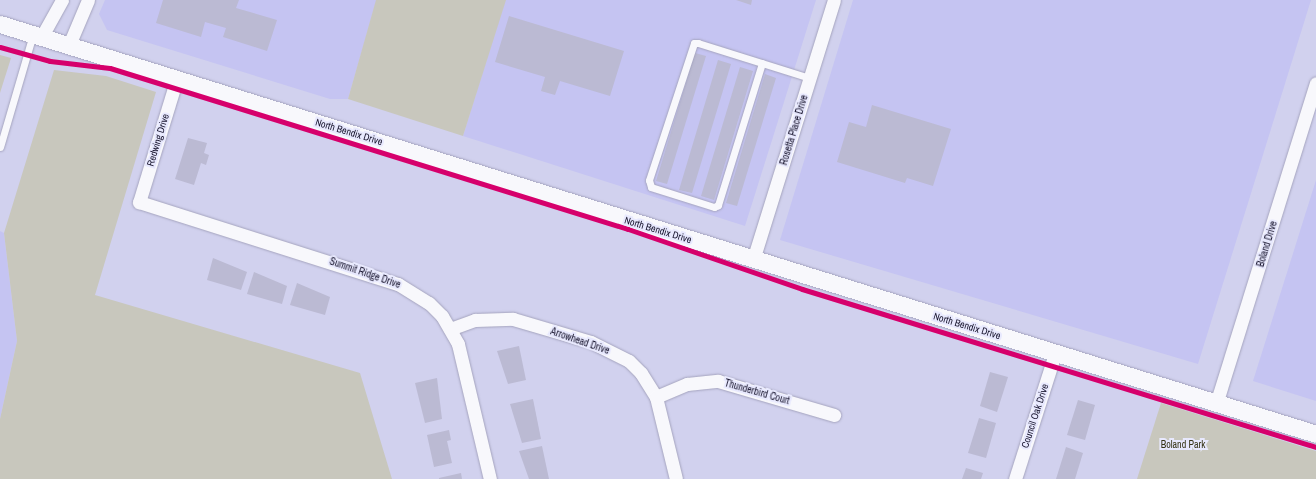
<!DOCTYPE html>
<html>
<head>
<meta charset="utf-8">
<style>
	body { margin:0 }
	#map { position:relative; width:1316px; height:479px; overflow:hidden; background:#d1d1ee; font-family:"Archivo Narrow",sans-serif }
	div>[style] { position:absolute }
	.built>* { inset:0; background:#c5c4f2 }
	.green>* { inset:0; background:#c8c7bd }
	.building>* { inset:0; background:#bbbad3 }
	.roads { filter:drop-shadow(0 0 1px #a5a4be) drop-shadow(0 0 1px #a5a4be) }
	.service>* { height:7px; margin:-3.5px; padding:0 3.5px; transform-origin:3.5px; border-radius:3.5px; background:#f8f8fc }
	.minor>* { height:13px; margin:-6.5px; padding:0 6.5px; transform-origin:6.5px; border-radius:6.5px; background:#f8f8fc }
	.tertiary>* { height:17px; margin:-8.5px; padding:0 8.5px; transform-origin:8.5px; border-radius:8.5px; background:#f8f8fc }
	.cycleway>* { height:5px; margin:-2.5px; padding:0 2.5px; transform-origin:2.5px; border-radius:2.5px; background:#d6006c }
	span { translate:-50% -50%; white-space:nowrap; text-align:center; line-height:1.15; -webkit-text-stroke:4px #e8e9fe; paint-order:stroke }
	.street-label { font-size:10px; color:#16132c }
	.park-label { font-size:10px; color:#353315 }
</style>
</head>
<body>
<div id="map">
	<div class="built">
		<div style="clip-path:polygon(105px 0,376px 0,376px 2px,348px 99px,330px 99px,107px 30px,99px 14px)"></div>
		<div style="clip-path:polygon(505px 0,816px 0,745px 226px,463px 136px)"></div>
		<div style="clip-path:polygon(853px 0,1311px 0,1198px 364px,780px 240px)"></div>
		<div style="clip-path:polygon(1316px 180px,1316px 401px,1253px 381px)"></div>
		<div style="clip-path:polygon(0 231px,4px 233px,17px 341px,0 419px)"></div>
	</div>
	<div class="green">
		<div style="clip-path:polygon(376px 0,506px 0,463px 136px,348px 99px)"></div>
		<div style="clip-path:polygon(0 55px,11px 58px,0 93px)"></div>
		<div style="clip-path:polygon(54px 70px,106px 76px,156px 92px,95px 295px,360px 373px,392px 479px,0 479px,0 419px,17px 341px,4px 233px)"></div>
		<div style="clip-path:polygon(1161px 403px,1316px 451px,1316px 479px,1137px 479px)"></div>
	</div>
	<div class="building">
		<div style="clip-path:polygon(163px 0,239px 0,236px 8px,277px 20px,267px 51px,223px 37px,226px 28px,205px 22px,201px 37px,156px 23px)"></div>
		<div style="clip-path:polygon(736px 0,752px 0,751px 5px)"></div>
		<div style="clip-path:polygon(509px 16px,624px 51px,610px 96px,560px 81px,555px 95px,541px 91px,545px 77px,495px 62px)"></div>
		<div style="clip-path:polygon(695px 53px,706px 56px,667px 184px,656px 181px)"></div>
		<div style="clip-path:polygon(718px 60px,731px 64px,692px 193px,679px 190px)"></div>
		<div style="clip-path:polygon(740px 67px,753px 71px,714px 200px,701px 196px)"></div>
		<div style="clip-path:polygon(765px 74px,776px 78px,737px 206px,726px 203px)"></div>
		<div style="clip-path:polygon(872px 105px,951px 129px,933px 186px,907px 178px,905px 183px,837px 162px,849px 122px,866px 127px)"></div>
		<div style="clip-path:polygon(188px 138px,207px 143px,204px 153px,209px 155px,206px 165px,201px 163px,194px 185px,175px 179px)"></div>
		<div style="clip-path:polygon(213px 258px,247px 272px,241px 290px,207px 280px)"></div>
		<div style="clip-path:polygon(254px 272px,287px 286px,282px 304px,247px 294px)"></div>
		<div style="clip-path:polygon(297px 283px,330px 297px,325px 315px,290px 305px)"></div>
		<div style="clip-path:polygon(519px 346px,526px 380px,508px 384px,497px 351px)"></div>
		<div style="clip-path:polygon(990px 372px,1008px 377px,997px 412px,980px 406px)"></div>
		<div style="clip-path:polygon(437px 378px,442px 419px,425px 423px,415px 383px)"></div>
		<div style="clip-path:polygon(533px 399px,541px 439px,522px 443px,510px 404px)"></div>
		<div style="clip-path:polygon(1078px 400px,1095px 405px,1085px 440px,1067px 435px)"></div>
		<div style="clip-path:polygon(979px 418px,996px 423px,986px 458px,968px 453px)"></div>
		<div style="clip-path:polygon(449px 430px,451px 440px,447px 441px,452px 463px,434px 467px,427px 435px)"></div>
		<div style="clip-path:polygon(542px 446px,549px 479px,529px 479px,519px 451px)"></div>
		<div style="clip-path:polygon(1066px 447px,1083px 453px,1075px 479px,1056px 479px)"></div>
		<div style="clip-path:polygon(966px 468px,983px 473px,981px 479px,962px 479px)"></div>
		<div style="clip-path:polygon(461px 473px,462px 479px,439px 479px,439px 478px)"></div>
	</div>
	<div class="roads">
		<div class="service">
			<div style="left:762px;top:63px;width:149px;rotate:107.2deg"></div>
			<div style="left:718px;top:205px;width:4px;rotate:153deg"></div>
			<div style="left:714px;top:207px;width:66px;rotate:-162.4deg"></div>
			<div style="left:651px;top:187px;width:7px;rotate:-106deg"></div>
			<div style="left:649px;top:180px;width:144px;rotate:-71.8deg"></div>
			<div style="left:694px;top:43px;width:4px"></div>
			<div style="left:698px;top:43px;width:117px;rotate:17.4deg"></div>
			<div style="left:0;top:147px;width:118px;rotate:-73.7deg"></div>
		</div>
		<div class="minor">
			<div style="left:42px;top:36px;width:41px;rotate:-60.9deg"></div>
			<div style="left:69px;top:45px;width:49px;rotate:-67.1deg"></div>
			<div style="left:177px;top:78px;width:130px;rotate:107deg"></div>
			<div style="left:139px;top:202px;width:272px;rotate:17.6deg"></div>
			<div style="left:398px;top:284px;width:36px;rotate:32deg"></div>
			<div style="left:429px;top:303px;width:18px;rotate:45deg"></div>
			<div style="left:442px;top:316px;width:32px;rotate:60deg"></div>
			<div style="left:458px;top:344px;width:139px;rotate:76.7deg"></div>
			<div style="left:753px;top:260px;width:272px;rotate:-72.7deg"></div>
			<div style="left:450px;top:329px;width:27px;rotate:-20deg"></div>
			<div style="left:475px;top:320px;width:38px;rotate:-2deg"></div>
			<div style="left:513px;top:319px;width:81px;rotate:16.4deg"></div>
			<div style="left:591px;top:342px;width:42px;rotate:26.6deg"></div>
			<div style="left:629px;top:361px;width:17px;rotate:45deg"></div>
			<div style="left:641px;top:373px;width:28px;rotate:58deg"></div>
			<div style="left:656px;top:397px;width:84px;rotate:76.3deg"></div>
			<div style="left:656px;top:397px;width:34px;rotate:-23deg"></div>
			<div style="left:687px;top:384px;width:31px;rotate:-6deg"></div>
			<div style="left:718px;top:381px;width:121px;rotate:16.3deg"></div>
			<div style="left:1216px;top:404px;width:336px;rotate:-72.7deg"></div>
			<div style="left:1015px;top:479px;width:131px;rotate:-72.3deg"></div>
		</div>
		<div class="tertiary">
			<div style="left:0;top:24px;width:1378px;rotate:17.3deg"></div>
		</div>
	</div>
	<div class="cycleway">
		<div style="left:0;top:47px;width:52px;rotate:15.6deg"></div>
		<div style="left:50px;top:61px;width:60px;rotate:6.7deg"></div>
		<div style="left:110px;top:68px;width:542px;rotate:17.27deg"></div>
		<div style="left:628px;top:229px;width:184px;rotate:19deg"></div>
		<div style="left:802px;top:289px;width:538px;rotate:17.09deg"></div>
	</div>
	<div class="street-label">
		<span style="left:794px;top:130px;rotate:-73deg">Rosetta Place Drive</span>
		<span style="left:349px;top:132px;rotate:17deg">North Bendix Drive</span>
		<span style="left:158px;top:140px;rotate:-73deg">Redwing Drive</span>
		<span style="left:658px;top:230px;rotate:17deg">North Bendix Drive</span>
		<span style="left:1267px;top:244px;rotate:-73deg">Boland Drive</span>
		<span style="left:365px;top:273px;rotate:19deg">Summit Ridge Drive</span>
		<span style="left:967px;top:326px;rotate:17deg">North Bendix Drive</span>
		<span style="left:580px;top:341px;rotate:19deg">Arrowhead Drive</span>
		<span style="left:757px;top:392px;rotate:16deg">Thunderbird Court</span>
		<span style="left:1035px;top:416px;rotate:-72deg">Council Oak Drive</span>
	</div>
	<div class="park-label">
		<span style="left:1183px;top:445px">Boland Park</span>
	</div>
</div>
</body>
</html>
